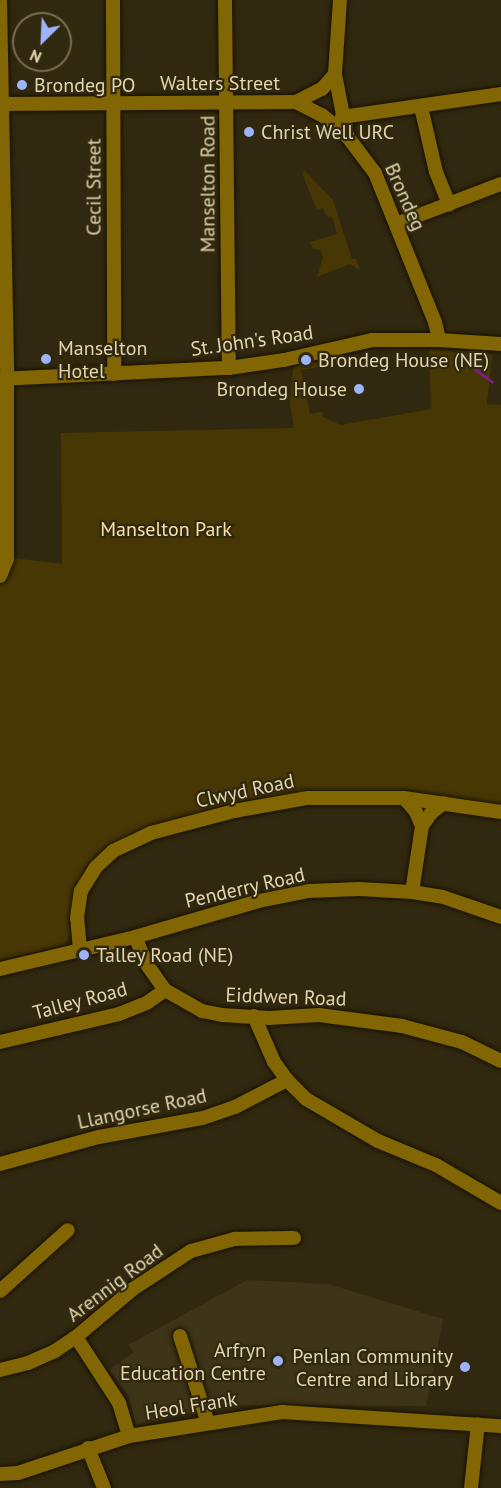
<!DOCTYPE html>
<html>
<head>
<meta charset="utf-8">
<style>
	body { margin:0 }
	#map { position:relative; width:501px; height:1488px; overflow:hidden; background:#31290f; font-family:"PT Sans",sans-serif }
	div>[style] { position:absolute }
	.built>* { inset:0; background:#3e3417 }
	.green>* { inset:0; background:#473704 }
	.stream>* { height:3px; margin:-1.5px; padding:0 1.5px; transform-origin:1.5px; border-radius:1.5px; background:#7f1e7a }
	.roads { filter:drop-shadow(0 0 2px #191100) drop-shadow(0 0 2px #191100) }
	.minor>* { height:14px; margin:-7px; padding:0 7px; transform-origin:7px; border-radius:7px; background:#816603 }
	.dots>* { width:16px; height:16px; translate:-50% -50%; box-sizing:border-box; border:3px solid #31290f; border-radius:50% }
	span { translate:-50% -50%; white-space:nowrap; text-align:center; line-height:1.15; -webkit-text-stroke:4.5px #31290f; paint-order:stroke }
	.street-label { font-size:20px; color:#e3d5af }
	.poi-label { font-size:20px; color:#e3d5af }
	.left { translate:0 -50%; text-align:left }
	.right { translate:-100% -50%; text-align:right }
	.park-label { font-size:20px; color:#f7e2a7 }
	.north { position:absolute; left:12px; top:12px; width:60px; height:60px; box-sizing:border-box; background:#31290f; border:2px solid #786e4f; border-radius:50%; rotate:204deg; font-size:16px; font-weight:700; line-height:24px; text-align:center; color:#e3d5af }
	.north::after { content:''; display:block; margin:auto; width:21px; height:27px; background:#9db4fd; clip-path:polygon(50% 0,100% 100%,50% 72%,0 100%) }
</style>
</head>
<body>
<div id="map">
	<div class="built">
		<div style="clip-path:polygon(247px 1280px,328px 1284px,443px 1319px,426px 1406px,228px 1405px,136px 1425px,128px 1395px,109px 1370px,134px 1352px,128px 1345px)"></div>
	</div>
	<div class="green">
		<div style="clip-path:polygon(304px 170px,333px 200px,352px 259px,356px 259px,360px 270px,350px 264px,317px 277px,323px 257px,320px 250px,313px 249px,310px 242px,337px 234px,332px 217px,326px 216px,323px 208px,317px 210px,303px 176px)"></div>
		<div style="clip-path:polygon(429px 349px,492px 355px,487px 404px,501px 405px,501px 805px,420px 794px,360px 791px,310px 793px,130px 836px,76px 892px,68px 923px,71px 935px,64px 945px,0 960px,0 580px,9px 573px,13px 558px,62px 564px,61px 433px,294px 428px,290px 403px,293px 370px,296px 366px,316px 362px,320px 367px,301px 370px,310px 414px,322px 412px,323px 417px,341px 425px,431px 409px)"></div>
	</div>
	<div class="stream">
		<div style="left:463px;top:360px;width:36px;rotate:37deg"></div>
	</div>
	<div class="roads">
		<div class="minor">
			<div style="left:113px;top:0;width:374px;rotate:89.8deg"></div>
			<div style="left:225px;top:0;width:368px;rotate:89.4deg"></div>
			<div style="left:340px;top:0;width:74px;rotate:93.9deg"></div>
			<div style="left:335px;top:74px;width:63px;rotate:79deg"></div>
			<div style="left:347px;top:136px;width:46px;rotate:52.9deg"></div>
			<div style="left:375px;top:173px;width:161px;rotate:68.1deg"></div>
			<div style="left:435px;top:322px;width:18px;rotate:77deg"></div>
			<div style="left:0;top:1px;width:378px;rotate:88.9deg"></div>
			<div style="left:7px;top:379px;width:180px;rotate:90deg"></div>
			<div style="left:7px;top:559px;width:18px;rotate:112deg"></div>
			<div style="left:296px;top:102px;width:29px;rotate:-27deg"></div>
			<div style="left:322px;top:89px;width:20px;rotate:-49deg"></div>
			<div style="left:0;top:104px;width:296px;rotate:-0.4deg"></div>
			<div style="left:296px;top:102px;width:29px;rotate:27deg"></div>
			<div style="left:322px;top:115px;width:33px;rotate:40deg"></div>
			<div style="left:421px;top:107px;width:67px;rotate:77deg"></div>
			<div style="left:436px;top:172px;width:35px;rotate:68deg"></div>
			<div style="left:342px;top:117px;width:161px;rotate:-8.2deg"></div>
			<div style="left:396px;top:224px;width:112px;rotate:-20.9deg"></div>
			<div style="left:0;top:379px;width:229px;rotate:-2.8deg"></div>
			<div style="left:229px;top:368px;width:56px;rotate:-8.3deg"></div>
			<div style="left:284px;top:360px;width:90px;rotate:-12.8deg"></div>
			<div style="left:372px;top:340px;width:67px"></div>
			<div style="left:439px;top:340px;width:62px;rotate:3.7deg"></div>
			<div style="left:404px;top:798px;width:18px;rotate:49deg"></div>
			<div style="left:416px;top:812px;width:15px;rotate:67deg"></div>
			<div style="left:412px;top:892px;width:67px;rotate:-81.4deg"></div>
			<div style="left:422px;top:826px;width:16px;rotate:-55deg"></div>
			<div style="left:431px;top:813px;width:16px;rotate:-38deg"></div>
			<div style="left:135px;top:937px;width:32px;rotate:66deg"></div>
			<div style="left:148px;top:966px;width:29px;rotate:55deg"></div>
			<div style="left:165px;top:990px;width:43px;rotate:29.6deg"></div>
			<div style="left:202px;top:1011px;width:20px;rotate:11deg"></div>
			<div style="left:222px;top:1015px;width:47px;rotate:3.7deg"></div>
			<div style="left:269px;top:1018px;width:50px;rotate:-3.4deg"></div>
			<div style="left:319px;top:1015px;width:84px;rotate:7.5deg"></div>
			<div style="left:402px;top:1026px;width:62px;rotate:14.9deg"></div>
			<div style="left:462px;top:1042px;width:43px;rotate:26deg"></div>
			<div style="left:80px;top:950px;width:32px;rotate:-95deg"></div>
			<div style="left:77px;top:918px;width:27px;rotate:-82deg"></div>
			<div style="left:81px;top:891px;width:28px;rotate:-58deg"></div>
			<div style="left:96px;top:867px;width:23px;rotate:-43deg"></div>
			<div style="left:113px;top:851px;width:42px;rotate:-25.3deg"></div>
			<div style="left:151px;top:833px;width:86px;rotate:-14.8deg"></div>
			<div style="left:234px;top:811px;width:75px;rotate:-10deg"></div>
			<div style="left:308px;top:798px;width:96px"></div>
			<div style="left:404px;top:798px;width:98px;rotate:8.2deg"></div>
			<div style="left:0;top:969px;width:139px;rotate:-13.3deg"></div>
			<div style="left:135px;top:937px;width:129px;rotate:-16.2deg"></div>
			<div style="left:259px;top:901px;width:51px;rotate:-11.3deg"></div>
			<div style="left:309px;top:891px;width:50px;rotate:-2.3deg"></div>
			<div style="left:359px;top:889px;width:53px;rotate:3.2deg"></div>
			<div style="left:412px;top:892px;width:31px;rotate:9deg"></div>
			<div style="left:443px;top:897px;width:61px;rotate:19deg"></div>
			<div style="left:254px;top:1016px;width:50px;rotate:66.5deg"></div>
			<div style="left:274px;top:1062px;width:22px;rotate:54deg"></div>
			<div style="left:287px;top:1080px;width:27px;rotate:45deg"></div>
			<div style="left:306px;top:1099px;width:83px;rotate:30.3deg"></div>
			<div style="left:378px;top:1141px;width:63px;rotate:22.5deg"></div>
			<div style="left:436px;top:1165px;width:75px;rotate:30.3deg"></div>
			<div style="left:0;top:1042px;width:122px;rotate:-13.2deg"></div>
			<div style="left:119px;top:1014px;width:31px;rotate:-22deg"></div>
			<div style="left:148px;top:1002px;width:21px;rotate:-35deg"></div>
			<div style="left:0;top:1164px;width:103px;rotate:-15.3deg"></div>
			<div style="left:99px;top:1137px;width:106px;rotate:-10.4deg"></div>
			<div style="left:203px;top:1118px;width:34px;rotate:-19deg"></div>
			<div style="left:235px;top:1107px;width:59px;rotate:-27.4deg"></div>
			<div style="left:0;top:1291px;width:91px;rotate:-41.9deg"></div>
			<div style="left:180px;top:1336px;width:91px;rotate:72.2deg"></div>
			<div style="left:76px;top:1337px;width:79px;rotate:56.9deg"></div>
			<div style="left:119px;top:1403px;width:34px;rotate:73deg"></div>
			<div style="left:0;top:1370px;width:29px;rotate:-14deg"></div>
			<div style="left:28px;top:1363px;width:30px;rotate:-24deg"></div>
			<div style="left:55px;top:1351px;width:25px;rotate:-34deg"></div>
			<div style="left:76px;top:1337px;width:75px;rotate:-40.1deg"></div>
			<div style="left:133px;top:1289px;width:69px;rotate:-33.2deg"></div>
			<div style="left:191px;top:1251px;width:46px;rotate:-15.3deg"></div>
			<div style="left:235px;top:1239px;width:59px;rotate:-1deg"></div>
			<div style="left:88px;top:1448px;width:43px;rotate:68.2deg"></div>
			<div style="left:0;top:1474px;width:18px;rotate:-3deg"></div>
			<div style="left:18px;top:1473px;width:117px;rotate:-18.4deg"></div>
			<div style="left:129px;top:1436px;width:155px;rotate:-8.9deg"></div>
			<div style="left:282px;top:1412px;width:219px;rotate:3.7deg"></div>
			<div style="left:471px;top:1488px;width:64px;rotate:-83.8deg"></div>
		</div>
	</div>
	<div class="dots">
		<div style="left:22px;top:85px;background:#9db4fd"></div>
		<div style="left:249px;top:132px;background:#9db4fd"></div>
		<div style="left:46px;top:359px;background:#9db4fd"></div>
		<div style="left:306px;top:360px;background:#9db4fd"></div>
		<div style="left:359px;top:389px;background:#9db4fd"></div>
		<div style="left:84px;top:955px;background:#9db4fd"></div>
		<div style="left:278px;top:1361px;background:#9db4fd"></div>
		<div style="left:465px;top:1367px;background:#9db4fd"></div>
	</div>
	<div class="street-label">
		<span style="left:220px;top:83px">Walters Street</span>
		<span style="left:208px;top:184px;rotate:-90deg">Manselton Road</span>
		<span style="left:94px;top:187px;rotate:-90deg">Cecil Street</span>
		<span style="left:405px;top:197px;rotate:66deg">Brondeg</span>
		<span style="left:252px;top:341px;rotate:-8deg">St. John's Road</span>
		<span style="left:245px;top:791px;rotate:-12deg">Clwyd Road</span>
		<span style="left:245px;top:888px;rotate:-13deg">Penderry Road</span>
		<span style="left:286px;top:997px;rotate:2deg">Eiddwen Road</span>
		<span style="left:80px;top:1001px;rotate:-15deg">Talley Road</span>
		<span style="left:142px;top:1109px;rotate:-12deg">Llangorse Road</span>
		<span style="left:115px;top:1283px;rotate:-37deg">Arennig Road</span>
		<span style="left:191px;top:1406px;rotate:-9deg">Heol Frank</span>
	</div>
	<div class="poi-label">
		<span class="left" style="left:34px;top:85px">Brondeg PO</span>
		<span class="left" style="left:261px;top:132px">Christ Well URC</span>
		<span class="left" style="left:58px;top:360px">Manselton<br>Hotel</span>
		<span class="left" style="left:318px;top:360px">Brondeg House (NE)</span>
		<span class="right" style="left:347px;top:389px">Brondeg House</span>
		<span class="left" style="left:96px;top:955px">Talley Road (NE)</span>
		<span class="right" style="left:266px;top:1362px">Arfryn<br>Education Centre</span>
		<span class="right" style="left:453px;top:1368px">Penlan Community<br>Centre and Library</span>
	</div>
	<div class="park-label">
		<span style="left:166px;top:529px">Manselton Park</span>
	</div>
	<div class="north">N</div>
</div>
</body>
</html>
